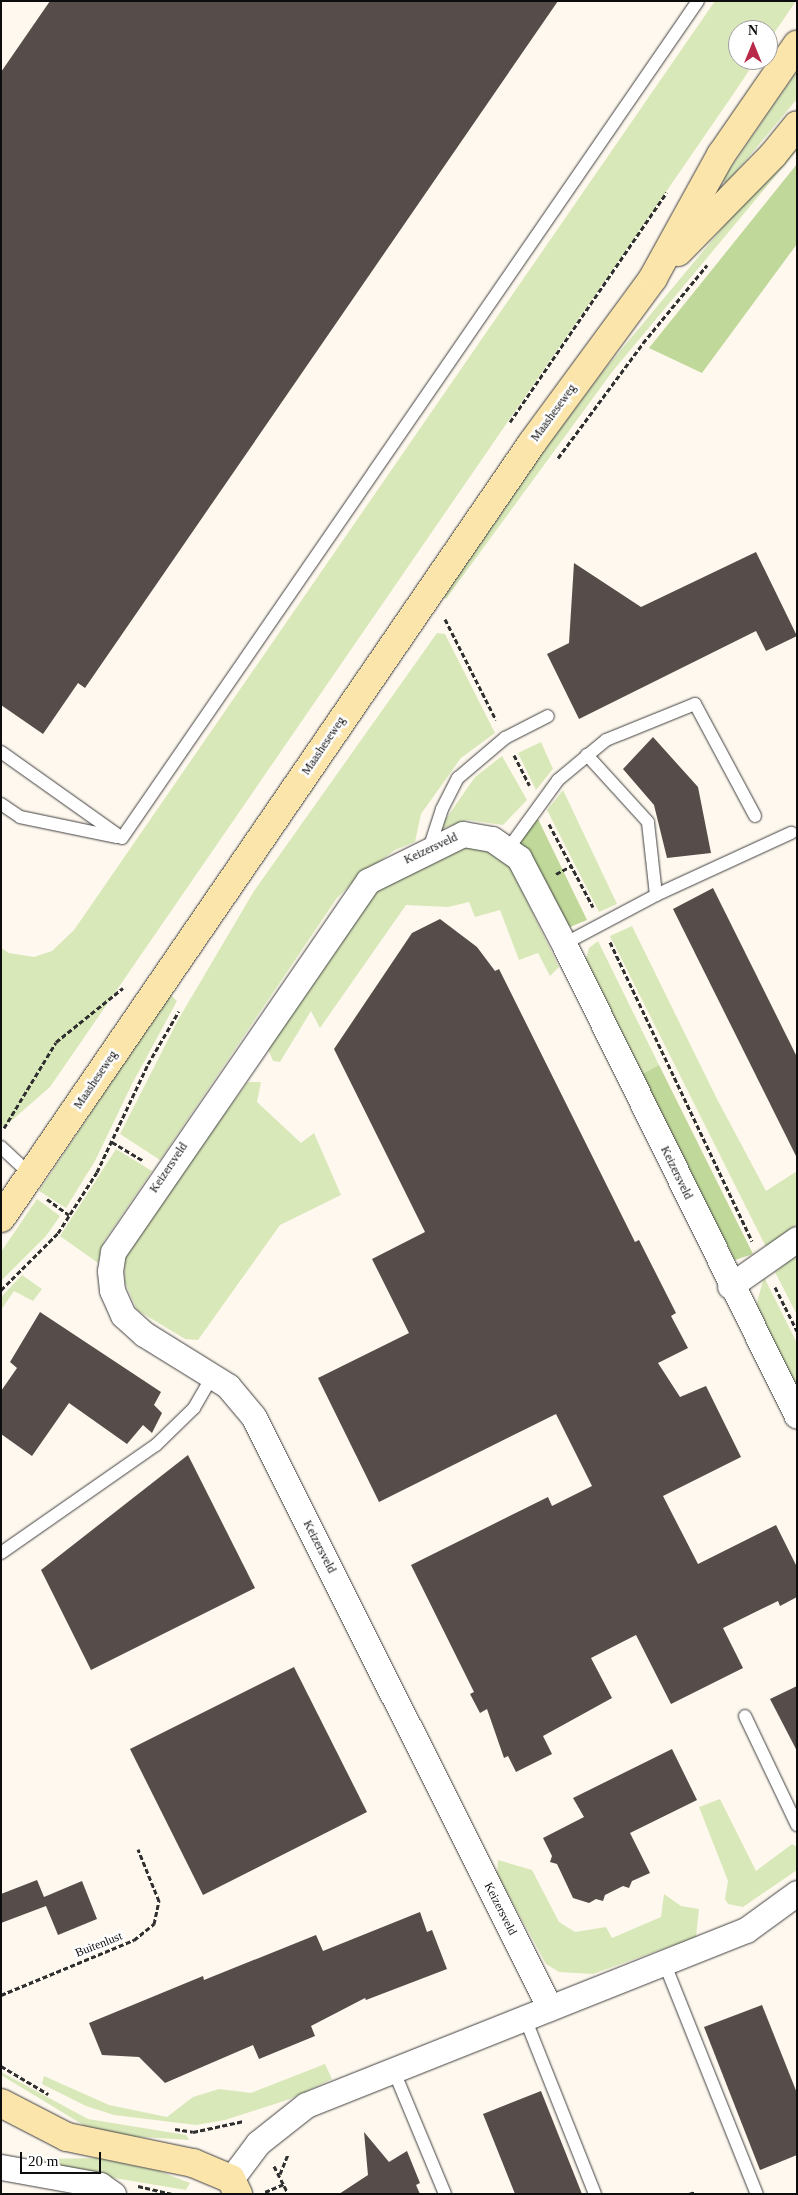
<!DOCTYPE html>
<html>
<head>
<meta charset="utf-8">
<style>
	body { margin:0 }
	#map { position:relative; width:798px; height:2195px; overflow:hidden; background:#fef8ee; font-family:Georgia,serif }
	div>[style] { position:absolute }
	.green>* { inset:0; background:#d9e8b9 }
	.forest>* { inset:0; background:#c0d899 }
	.building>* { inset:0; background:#564c4a }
	.path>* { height:3px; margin-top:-1.5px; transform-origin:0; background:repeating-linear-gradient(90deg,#2f2f2f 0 5px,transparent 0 7.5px) }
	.roads { filter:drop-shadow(0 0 1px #404040) drop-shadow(0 0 1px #404040) }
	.lane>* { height:12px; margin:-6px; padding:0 6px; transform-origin:6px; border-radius:6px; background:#fff }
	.street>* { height:25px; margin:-12.5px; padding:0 12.5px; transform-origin:12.5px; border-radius:12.5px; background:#fff }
	.secondary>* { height:28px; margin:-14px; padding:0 14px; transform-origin:14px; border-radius:14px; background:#fce5ab }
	span { translate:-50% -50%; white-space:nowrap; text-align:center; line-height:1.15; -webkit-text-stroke:5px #fff; paint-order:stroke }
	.street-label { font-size:12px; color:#0d0d0d }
	.frame { position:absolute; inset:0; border:2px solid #0d0d0d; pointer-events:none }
	.north { position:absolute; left:728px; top:20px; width:50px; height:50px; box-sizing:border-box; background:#fff; border:1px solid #9e9e9e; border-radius:50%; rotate:0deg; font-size:14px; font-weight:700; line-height:20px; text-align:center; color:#0d0d0d }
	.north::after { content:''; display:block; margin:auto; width:18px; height:22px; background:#b92a4a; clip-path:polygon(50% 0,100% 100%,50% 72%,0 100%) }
	.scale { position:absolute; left:20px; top:2152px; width:81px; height:22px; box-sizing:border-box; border:2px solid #0d0d0d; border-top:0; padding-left:6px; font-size:15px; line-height:18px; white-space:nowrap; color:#0d0d0d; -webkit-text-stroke:4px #fff; paint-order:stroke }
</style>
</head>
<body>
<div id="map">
	<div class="green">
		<div style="clip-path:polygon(715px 1px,796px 1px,768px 42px,768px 30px,738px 30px,738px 60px,756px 60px,732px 96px,50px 1087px,4px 1127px,1px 1125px,1px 948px,9px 953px,34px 957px,52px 951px,74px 930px)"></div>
		<div style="clip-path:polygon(797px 71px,797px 99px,726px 184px,723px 181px,725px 176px)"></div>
		<div style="clip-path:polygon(797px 138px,797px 150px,612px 372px,446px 599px,442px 596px,520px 483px,601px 374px)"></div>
		<div style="clip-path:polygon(437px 633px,445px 634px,495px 733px,461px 758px,421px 814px,415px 842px,395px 850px,357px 878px,337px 898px,160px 1160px,120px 1134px,178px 1020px,254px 891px)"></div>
		<div style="clip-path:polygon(541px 742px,553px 769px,536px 790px,518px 753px)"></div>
		<div style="clip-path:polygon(502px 756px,527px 800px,503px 825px,467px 820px,438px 830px,475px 777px)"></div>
		<div style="clip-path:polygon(563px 790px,617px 904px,599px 912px,547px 810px)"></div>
		<div style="clip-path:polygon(477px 845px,508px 863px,559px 967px,550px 976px,538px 953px,519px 960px,500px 910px,475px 917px,469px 902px,448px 907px,406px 905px,320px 1028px,311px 1011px,280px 1062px,273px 1061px,268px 1049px,375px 892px,464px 847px)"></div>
		<div style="clip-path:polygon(632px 926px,716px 1097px,766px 1191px,797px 1171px,797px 1224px,766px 1247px,610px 936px)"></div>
		<div style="clip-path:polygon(598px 941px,659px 1065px,642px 1074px,585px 962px,589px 948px)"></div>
		<div style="clip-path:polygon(170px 994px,177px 1001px,132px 1084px,95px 1161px,66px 1208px,39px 1191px)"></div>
		<div style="clip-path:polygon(248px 1082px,261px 1082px,257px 1102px,301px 1143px,314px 1133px,341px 1195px,280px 1225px,198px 1340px,185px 1339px,137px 1310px,125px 1282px,124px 1257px,151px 1213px)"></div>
		<div style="clip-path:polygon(116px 1149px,152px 1171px,104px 1241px,98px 1263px,60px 1236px)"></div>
		<div style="clip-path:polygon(37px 1199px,60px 1216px,46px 1236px,1px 1281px,1px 1252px)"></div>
		<div style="clip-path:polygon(795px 1257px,797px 1260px,797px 1315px,775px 1272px)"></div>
		<div style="clip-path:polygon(22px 1275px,42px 1289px,33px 1301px,14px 1291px,1px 1310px,1px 1297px)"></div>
		<div style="clip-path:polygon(764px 1277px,797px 1343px,797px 1387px,756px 1306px)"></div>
		<div style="clip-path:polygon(720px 1799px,756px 1871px,792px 1844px,797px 1847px,797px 1870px,743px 1907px,728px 1904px,725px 1899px,728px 1881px,699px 1807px)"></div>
		<div style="clip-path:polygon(498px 1860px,532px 1870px,559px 1922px,575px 1932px,606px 1927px,612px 1938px,661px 1917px,664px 1894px,681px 1906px,699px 1909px,696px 1937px,593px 1974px,559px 1972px,546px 1964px,497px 1874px)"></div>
		<div style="clip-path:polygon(325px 2064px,332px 2079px,290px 2099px,225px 2120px,196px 2125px,114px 2115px,86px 2106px,42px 2084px,44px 2076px,109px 2105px,167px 2117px,193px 2097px,219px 2089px,251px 2093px)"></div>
		<div style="clip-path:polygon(1px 2072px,88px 2119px,186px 2135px,189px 2140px,127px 2136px,85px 2126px,1px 2075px)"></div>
		<div style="clip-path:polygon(97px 2158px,159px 2171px,190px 2183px,186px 2190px,43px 2166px,44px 2159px)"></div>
	</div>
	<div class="forest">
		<div style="clip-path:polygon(797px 164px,797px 244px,702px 373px,649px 348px)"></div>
		<div style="clip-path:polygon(538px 819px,587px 920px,570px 927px,519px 841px)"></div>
		<div style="clip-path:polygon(659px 1065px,753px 1254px,735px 1260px,642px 1074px)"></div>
	</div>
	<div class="building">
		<div style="clip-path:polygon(50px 1px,558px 1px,85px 688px,78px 683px,43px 734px,1px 705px,1px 72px)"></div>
		<div style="clip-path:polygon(756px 552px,797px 636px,766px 651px,756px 631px,579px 719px,547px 654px,569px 643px,574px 563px,641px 607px)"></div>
		<div style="clip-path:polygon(653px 737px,698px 787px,711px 853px,667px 858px,654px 805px,623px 769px)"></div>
		<div style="clip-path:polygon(713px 888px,797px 1057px,797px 1158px,673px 909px)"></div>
		<div style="clip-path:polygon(440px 919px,477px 947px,495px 971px,499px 969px,635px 1242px,639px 1240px,676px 1313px,671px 1316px,688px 1348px,658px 1363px,680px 1397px,706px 1386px,741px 1457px,663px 1496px,698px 1564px,776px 1525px,797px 1567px,797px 1597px,780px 1606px,778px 1601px,723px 1628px,743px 1668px,671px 1704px,636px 1635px,591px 1658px,612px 1698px,543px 1736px,552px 1754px,516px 1772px,508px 1756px,504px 1758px,487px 1709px,480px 1713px,470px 1694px,474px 1692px,411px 1565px,548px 1497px,552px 1506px,592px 1486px,556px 1414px,379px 1502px,318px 1378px,409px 1333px,372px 1259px,425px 1232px,334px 1049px,412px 933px)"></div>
		<div style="clip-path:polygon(40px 1312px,161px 1392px,154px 1405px,162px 1413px,152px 1433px,143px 1425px,127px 1444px,69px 1403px,32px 1456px,1px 1434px,1px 1391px,17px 1368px,10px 1362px)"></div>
		<div style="clip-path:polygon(188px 1455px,255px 1588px,91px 1670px,41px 1570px)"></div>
		<div style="clip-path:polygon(294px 1667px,367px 1812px,203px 1895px,130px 1749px)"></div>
		<div style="clip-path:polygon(797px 1686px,797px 1751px,770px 1699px)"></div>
		<div style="clip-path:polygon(672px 1749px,697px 1800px,630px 1833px,650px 1873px,632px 1881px,629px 1888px,623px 1886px,605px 1895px,603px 1901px,596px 1899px,589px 1903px,573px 1898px,557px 1864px,550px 1862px,552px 1856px,543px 1838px,584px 1817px,573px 1798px)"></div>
		<div style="clip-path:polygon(37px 1880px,44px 1897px,82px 1881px,97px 1919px,58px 1935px,46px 1906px,1px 1923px,1px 1894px)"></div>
		<div style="clip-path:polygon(420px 1912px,427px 1932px,432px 1930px,447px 1969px,366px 2000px,365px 1998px,311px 2026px,315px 2036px,259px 2059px,253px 2045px,165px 2083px,139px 2057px,102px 2055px,89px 2023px,203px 1976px,204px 1980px,316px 1935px,323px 1951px)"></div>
		<div style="clip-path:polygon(762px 2005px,797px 2093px,797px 2155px,760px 2170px,704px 2027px)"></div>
		<div style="clip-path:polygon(541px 2091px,582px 2194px,515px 2194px,483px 2114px)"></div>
		<div style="clip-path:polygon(364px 2132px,389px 2162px,407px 2151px,420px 2183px,416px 2185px,420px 2194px,339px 2194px,368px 2175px)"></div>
	</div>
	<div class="path">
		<div style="left:510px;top:422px;width:278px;rotate:-55.7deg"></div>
		<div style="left:558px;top:458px;width:143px;rotate:-53.5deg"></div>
		<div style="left:643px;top:343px;width:101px;rotate:-50.6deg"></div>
		<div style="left:445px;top:619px;width:113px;rotate:63.2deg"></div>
		<div style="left:514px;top:755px;width:34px;rotate:63deg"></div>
		<div style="left:549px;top:824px;width:94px;rotate:62.1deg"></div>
		<div style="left:556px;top:874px;width:17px;rotate:-28deg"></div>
		<div style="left:610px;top:942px;width:331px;rotate:64.6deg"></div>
		<div style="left:4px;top:1128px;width:100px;rotate:-58.8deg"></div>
		<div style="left:56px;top:1042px;width:86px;rotate:-38.9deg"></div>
		<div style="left:112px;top:1142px;width:37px;rotate:31deg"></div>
		<div style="left:47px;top:1199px;width:27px;rotate:36deg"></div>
		<div style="left:775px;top:1287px;width:49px;rotate:63.4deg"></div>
		<div style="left:1px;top:1290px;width:81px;rotate:-45deg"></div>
		<div style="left:58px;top:1233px;width:72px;rotate:-57.4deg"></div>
		<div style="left:97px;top:1172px;width:119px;rotate:-64.7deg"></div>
		<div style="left:148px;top:1064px;width:61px;rotate:-59.7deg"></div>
		<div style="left:1px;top:1995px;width:144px;rotate:-22.5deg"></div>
		<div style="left:134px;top:1940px;width:26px;rotate:-39deg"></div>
		<div style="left:154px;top:1924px;width:24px;rotate:-78deg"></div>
		<div style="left:159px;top:1901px;width:56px;rotate:-112deg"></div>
		<div style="left:1px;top:2066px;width:55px;rotate:30.8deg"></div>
		<div style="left:175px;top:2129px;width:18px;rotate:9deg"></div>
		<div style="left:193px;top:2132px;width:52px;rotate:-12.2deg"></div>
		<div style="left:274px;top:2166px;width:31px;rotate:63deg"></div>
		<div style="left:280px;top:2174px;width:22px;rotate:-68deg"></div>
		<div style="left:138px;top:2186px;width:36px;rotate:13deg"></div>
		<div style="left:265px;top:2192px;width:21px;rotate:-23deg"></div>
		<div style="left:689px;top:2194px;width:6px;rotate:-18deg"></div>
	</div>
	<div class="roads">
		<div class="lane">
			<div style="left:1px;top:752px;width:148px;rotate:35.4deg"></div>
			<div style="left:1px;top:804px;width:23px;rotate:34deg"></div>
			<div style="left:20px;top:817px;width:99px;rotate:11.7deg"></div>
			<div style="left:122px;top:838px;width:1016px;rotate:-55.47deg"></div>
			<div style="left:429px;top:849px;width:42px;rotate:-72deg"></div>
			<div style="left:442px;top:809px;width:35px;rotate:-63deg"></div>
			<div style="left:458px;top:778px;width:62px;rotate:-40.4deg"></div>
			<div style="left:505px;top:738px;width:48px;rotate:-27.1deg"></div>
			<div style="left:508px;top:849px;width:85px;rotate:-54.1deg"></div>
			<div style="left:558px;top:780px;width:62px;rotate:-39.8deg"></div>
			<div style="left:606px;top:740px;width:96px;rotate:-22deg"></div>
			<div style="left:695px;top:704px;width:127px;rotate:61.8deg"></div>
			<div style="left:656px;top:895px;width:149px;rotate:-24.7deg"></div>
			<div style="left:564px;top:944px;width:104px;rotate:-28deg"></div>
			<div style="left:656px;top:895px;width:73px;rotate:-96.3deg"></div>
			<div style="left:648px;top:822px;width:91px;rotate:-132.3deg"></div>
			<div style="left:1px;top:1147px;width:41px;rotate:43deg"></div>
			<div style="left:1px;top:1553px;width:189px;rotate:-34.9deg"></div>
			<div style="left:156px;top:1445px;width:53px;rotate:-44.2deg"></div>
			<div style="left:194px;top:1408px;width:36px;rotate:-60deg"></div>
			<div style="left:745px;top:1716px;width:121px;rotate:64.5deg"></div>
			<div style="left:664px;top:1962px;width:250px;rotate:68.2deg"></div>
			<div style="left:525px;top:2018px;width:189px;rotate:68.3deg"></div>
			<div style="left:393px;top:2069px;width:135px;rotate:67.4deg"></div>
		</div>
		<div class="street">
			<div style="left:730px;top:1286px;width:82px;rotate:-35deg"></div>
			<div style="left:550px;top:2008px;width:662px;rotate:-116.64deg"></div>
			<div style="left:253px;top:1416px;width:39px;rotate:-130deg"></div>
			<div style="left:228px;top:1386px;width:99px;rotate:-148.2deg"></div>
			<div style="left:144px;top:1334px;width:28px;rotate:-138deg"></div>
			<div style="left:123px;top:1315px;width:27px;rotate:-114deg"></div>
			<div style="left:112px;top:1290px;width:19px;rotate:-96deg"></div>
			<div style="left:110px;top:1271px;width:19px;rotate:-81deg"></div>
			<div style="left:113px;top:1252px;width:450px;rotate:-55.5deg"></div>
			<div style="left:368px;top:881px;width:106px;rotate:-26.3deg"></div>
			<div style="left:463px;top:834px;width:29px;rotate:10deg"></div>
			<div style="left:492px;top:839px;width:33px;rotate:35deg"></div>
			<div style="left:519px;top:858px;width:97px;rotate:62.4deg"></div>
			<div style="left:564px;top:944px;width:526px;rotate:63.73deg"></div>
			<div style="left:1px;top:2167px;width:101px;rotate:10.3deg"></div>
			<div style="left:100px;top:2185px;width:16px;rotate:35deg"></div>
			<div style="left:231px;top:2179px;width:45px;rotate:-53.1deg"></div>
			<div style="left:258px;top:2143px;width:61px;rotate:-38.4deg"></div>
			<div style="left:306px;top:2105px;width:474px;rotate:-21.7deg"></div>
			<div style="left:746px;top:1930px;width:63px;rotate:-36deg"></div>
		</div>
		<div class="secondary">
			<div style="left:678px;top:252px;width:136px;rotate:-45.6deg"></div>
			<div style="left:773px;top:155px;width:38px;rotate:-51deg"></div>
			<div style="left:1px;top:1218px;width:939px;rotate:-55.58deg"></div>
			<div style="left:532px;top:443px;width:205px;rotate:-53.7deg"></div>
			<div style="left:653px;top:278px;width:141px;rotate:-61.1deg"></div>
			<div style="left:721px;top:155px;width:134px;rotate:-55.4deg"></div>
			<div style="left:1px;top:2103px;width:74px;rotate:27.3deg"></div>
			<div style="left:67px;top:2137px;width:129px;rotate:11.7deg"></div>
			<div style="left:193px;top:2163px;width:41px;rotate:22.8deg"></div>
			<div style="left:231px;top:2179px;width:17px;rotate:65deg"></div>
		</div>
	</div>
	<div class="street-label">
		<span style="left:554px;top:413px;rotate:-54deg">Maasheseweg</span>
		<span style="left:324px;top:746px;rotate:-56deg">Maasheseweg</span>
		<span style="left:431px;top:849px;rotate:-25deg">Keizersveld</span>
		<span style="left:96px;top:1080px;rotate:-56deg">Maasheseweg</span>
		<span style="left:169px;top:1168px;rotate:-56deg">Keizersveld</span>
		<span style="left:676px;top:1173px;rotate:64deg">Keizersveld</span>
		<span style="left:319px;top:1547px;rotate:63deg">Keizersveld</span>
		<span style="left:500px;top:1909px;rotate:63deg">Keizersveld</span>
		<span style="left:99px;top:1945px;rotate:-22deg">Buitenlust</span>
	</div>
	<div class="frame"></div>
	<div class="north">N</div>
	<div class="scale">20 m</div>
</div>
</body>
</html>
